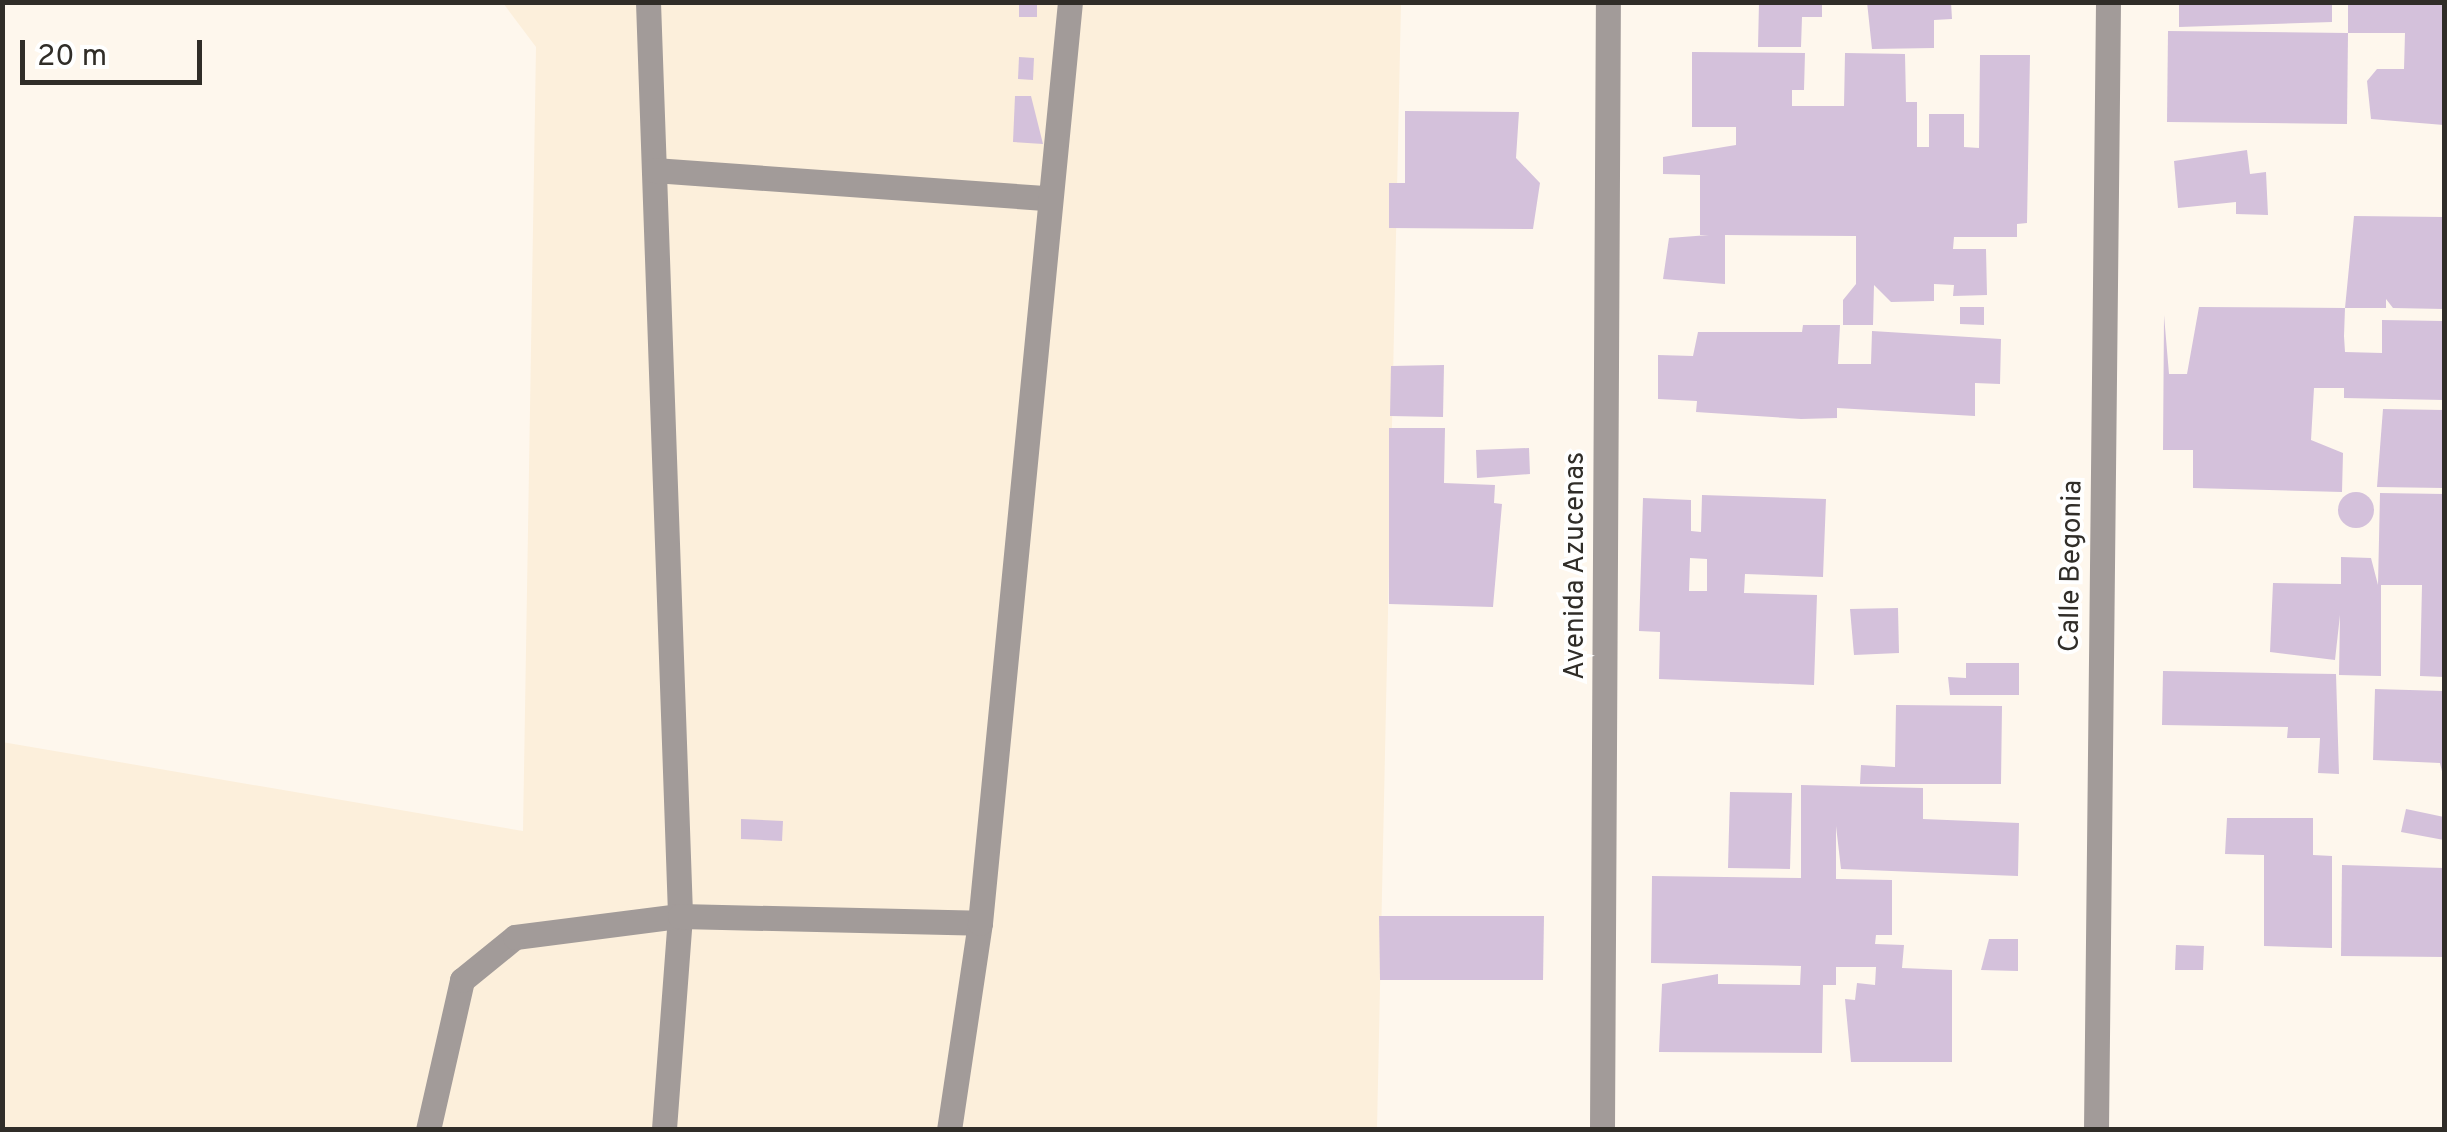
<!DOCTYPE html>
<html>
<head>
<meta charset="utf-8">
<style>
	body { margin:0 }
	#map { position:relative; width:2447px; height:1132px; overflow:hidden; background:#fef7ed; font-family:Overpass,sans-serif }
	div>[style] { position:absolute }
	.built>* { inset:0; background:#fcefdb }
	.building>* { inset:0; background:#d4c1db }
	.round { border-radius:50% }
	.lane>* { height:25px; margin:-12.5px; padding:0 12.5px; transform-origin:12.5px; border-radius:12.5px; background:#a29b99 }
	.street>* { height:25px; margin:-12.5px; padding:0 12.5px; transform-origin:12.5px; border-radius:12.5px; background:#a29b99 }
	span { translate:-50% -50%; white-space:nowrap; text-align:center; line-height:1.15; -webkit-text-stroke:8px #fff; paint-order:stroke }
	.street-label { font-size:28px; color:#302d28 }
	.frame { position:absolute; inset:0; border:5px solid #302d28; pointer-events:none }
	.scale { position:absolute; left:20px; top:40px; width:182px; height:45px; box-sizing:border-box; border:5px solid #302d28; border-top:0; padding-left:12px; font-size:30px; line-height:35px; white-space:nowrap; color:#302d28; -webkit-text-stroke:8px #fff; paint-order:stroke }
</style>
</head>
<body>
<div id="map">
	<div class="built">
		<div style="clip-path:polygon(503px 3px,1401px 3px,1377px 1129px,3px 1129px,2px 742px,523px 831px,536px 47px)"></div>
	</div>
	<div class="building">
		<div style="clip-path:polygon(1019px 2px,1037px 2px,1037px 17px,1019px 17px)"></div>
		<div style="clip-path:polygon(1759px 2px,1822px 2px,1822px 17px,1802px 17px,1801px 47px,1758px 47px)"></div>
		<div style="clip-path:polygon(1867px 2px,1951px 2px,1952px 19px,1934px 20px,1934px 48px,1872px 49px)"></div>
		<div style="clip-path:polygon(2179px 2px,2332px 2px,2332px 22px,2179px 27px)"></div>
		<div style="clip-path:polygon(2348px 2px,2444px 2px,2444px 125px,2371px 119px,2367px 81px,2377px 69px,2404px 69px,2405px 33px,2348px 33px)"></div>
		<div style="clip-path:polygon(2168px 31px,2348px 33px,2347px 124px,2167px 122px)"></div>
		<div style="clip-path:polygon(1692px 52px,1805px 53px,1804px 90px,1792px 90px,1792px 106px,1844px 106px,1845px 53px,1905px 54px,1906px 102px,1917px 102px,1917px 147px,1929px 147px,1929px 114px,1964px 114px,1964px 147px,1979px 148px,1980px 55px,2030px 55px,2027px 223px,2017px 224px,2017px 237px,1954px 237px,1953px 249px,1986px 249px,1987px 295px,1953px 296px,1954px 285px,1934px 284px,1934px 301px,1891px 302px,1874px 285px,1873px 325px,1843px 325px,1843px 300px,1856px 284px,1856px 236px,1725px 235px,1725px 284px,1663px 279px,1669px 238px,1709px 235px,1700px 235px,1700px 175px,1663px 174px,1663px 157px,1736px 145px,1736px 127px,1692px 127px)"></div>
		<div style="clip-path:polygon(1019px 57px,1034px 58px,1033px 80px,1018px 79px)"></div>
		<div style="clip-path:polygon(1015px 96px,1031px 96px,1043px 144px,1013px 142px)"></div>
		<div style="clip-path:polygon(1405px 111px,1519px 112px,1516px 158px,1540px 183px,1533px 229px,1389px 228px,1389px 183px,1405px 183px)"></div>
		<div style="clip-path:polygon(2247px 150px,2250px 174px,2266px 172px,2268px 215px,2236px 214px,2236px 202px,2178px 208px,2174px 161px)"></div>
		<div style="clip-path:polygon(2354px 216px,2444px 217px,2444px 309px,2393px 308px,2386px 299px,2386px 308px,2345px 308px,2344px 336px,2345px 352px,2382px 353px,2382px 320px,2444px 321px,2444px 400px,2344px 398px,2344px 388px,2314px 388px,2311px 440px,2343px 453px,2342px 492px,2193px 488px,2193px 450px,2163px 450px,2164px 315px,2169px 374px,2187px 374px,2199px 307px,2345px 308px)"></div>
		<div style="clip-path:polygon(1960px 307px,1984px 307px,1984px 325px,1960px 324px)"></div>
		<div style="clip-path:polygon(1803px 325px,1840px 325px,1838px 364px,1871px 364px,1872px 331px,2001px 339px,2000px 384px,1975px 383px,1975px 416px,1837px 408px,1837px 418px,1801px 419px,1696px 412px,1697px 401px,1658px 399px,1658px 355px,1693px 356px,1698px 332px,1802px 332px)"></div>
		<div style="clip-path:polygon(1444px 365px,1443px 417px,1390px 416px,1391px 366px)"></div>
		<div style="clip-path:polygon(2383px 409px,2444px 410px,2444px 488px,2377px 487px)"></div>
		<div style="clip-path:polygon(1389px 428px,1445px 428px,1444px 483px,1495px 485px,1494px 503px,1502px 504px,1493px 607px,1389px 604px)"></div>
		<div style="clip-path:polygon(1529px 448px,1530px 474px,1477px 478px,1476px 450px)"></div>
		<div class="round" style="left:2338px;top:492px;width:36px;height:36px"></div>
		<div style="clip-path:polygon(2380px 493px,2444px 494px,2444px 677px,2420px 676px,2422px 585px,2381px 585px,2381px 676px,2339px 675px,2340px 615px,2335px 660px,2270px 652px,2273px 583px,2341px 584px,2341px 557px,2371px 558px,2378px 585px)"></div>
		<div style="clip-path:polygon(evenodd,1702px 495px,1826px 499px,1823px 577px,1745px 574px,1744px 593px,1817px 595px,1814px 685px,1659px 679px,1660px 632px,1639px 631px,1643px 498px,1691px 500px,1691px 531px,1701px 532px,1702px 495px,1690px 558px,1707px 559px,1707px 591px,1689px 591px,1690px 558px)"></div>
		<div style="clip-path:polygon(1898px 608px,1899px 653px,1854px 655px,1850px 609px)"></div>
		<div style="clip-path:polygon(1966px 663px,2019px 663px,2019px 695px,1950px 695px,1948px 677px,1966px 678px)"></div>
		<div style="clip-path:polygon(2163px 671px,2336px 674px,2339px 774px,2318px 773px,2320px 738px,2287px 738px,2288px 727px,2162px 725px)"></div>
		<div style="clip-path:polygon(2375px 689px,2444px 691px,2444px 780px,2440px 763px,2373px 760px)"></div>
		<div style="clip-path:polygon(1896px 705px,2002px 706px,2001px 784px,1860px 784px,1861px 765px,1895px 767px)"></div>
		<div style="clip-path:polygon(1801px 785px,1923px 788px,1923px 819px,2019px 823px,2018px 876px,1841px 869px,1836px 826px,1836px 879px,1892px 880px,1892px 935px,1876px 935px,1875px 944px,1904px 945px,1902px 968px,1952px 970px,1952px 1062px,1851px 1062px,1845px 999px,1855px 1000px,1857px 983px,1875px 985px,1876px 967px,1836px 967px,1836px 985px,1823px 985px,1822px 1053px,1659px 1052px,1662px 984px,1718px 974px,1718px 984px,1800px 985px,1801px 966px,1651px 963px,1652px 876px,1801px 878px)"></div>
		<div style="clip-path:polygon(1730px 792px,1792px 793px,1790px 869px,1728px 868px)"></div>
		<div style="clip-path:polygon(2406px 809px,2444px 817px,2444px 840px,2401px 832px)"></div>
		<div style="clip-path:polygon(2227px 818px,2313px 818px,2313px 855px,2332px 856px,2332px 948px,2264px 946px,2264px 855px,2225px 854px)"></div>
		<div style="clip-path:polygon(741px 819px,783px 821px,782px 841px,741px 839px)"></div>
		<div style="clip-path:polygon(2342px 865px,2444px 868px,2444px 957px,2341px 956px)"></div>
		<div style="clip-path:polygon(1379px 916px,1544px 916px,1543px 980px,1380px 980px)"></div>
		<div style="clip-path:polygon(1989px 939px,2018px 939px,2018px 971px,1981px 970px)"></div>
		<div style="clip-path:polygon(2176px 945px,2204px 946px,2203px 970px,2175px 970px)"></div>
	</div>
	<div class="lane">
		<div style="left:648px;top:2px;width:915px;rotate:87.99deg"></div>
		<div style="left:680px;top:916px;width:215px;rotate:94.3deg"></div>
		<div style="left:654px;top:170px;width:395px;rotate:4.1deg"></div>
		<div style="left:428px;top:1130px;width:154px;rotate:-77.2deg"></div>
		<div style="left:462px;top:980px;width:68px;rotate:-39.1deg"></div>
		<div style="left:515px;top:937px;width:166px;rotate:-7.3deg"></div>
		<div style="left:680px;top:916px;width:300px;rotate:1.3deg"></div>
		<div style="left:949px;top:1130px;width:209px;rotate:-81.5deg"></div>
		<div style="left:980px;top:923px;width:925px;rotate:-84.42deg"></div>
	</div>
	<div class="street">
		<div style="left:1602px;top:1130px;width:1128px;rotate:-89.7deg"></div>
		<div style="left:2096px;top:1130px;width:1128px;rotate:-89.39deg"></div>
	</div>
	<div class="street-label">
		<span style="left:1576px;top:566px;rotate:-90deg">Avenida Azucenas</span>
		<span style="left:2072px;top:566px;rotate:-89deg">Calle Begonia</span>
	</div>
	<div class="frame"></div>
	<div class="scale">20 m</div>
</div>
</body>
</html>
